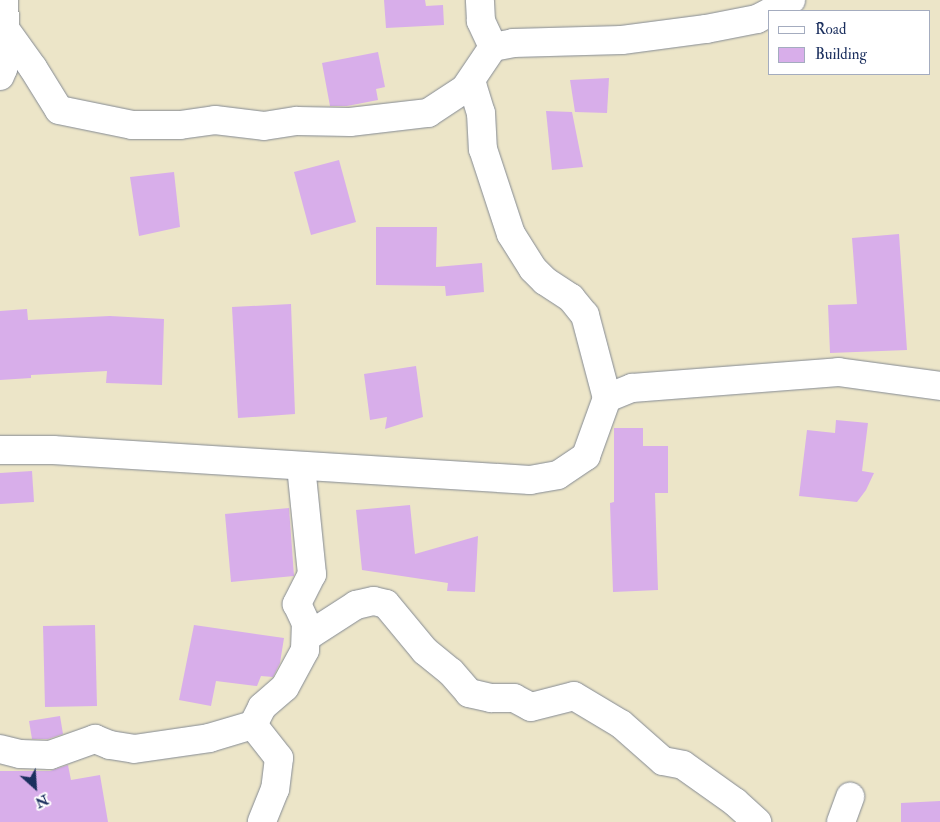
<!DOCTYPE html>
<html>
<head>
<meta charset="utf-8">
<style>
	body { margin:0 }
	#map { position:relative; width:940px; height:822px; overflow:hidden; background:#ece5c8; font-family:"IM FELL Double Pica",serif }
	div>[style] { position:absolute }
	.building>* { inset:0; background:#d8aeea }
	.roads { filter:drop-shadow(0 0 1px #848a93) drop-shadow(0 0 1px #848a93) }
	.minor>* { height:28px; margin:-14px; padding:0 14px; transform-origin:14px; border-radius:14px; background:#fff }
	span { translate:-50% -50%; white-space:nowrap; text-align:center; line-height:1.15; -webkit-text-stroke:4.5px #fff; paint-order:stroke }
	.legend { position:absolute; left:768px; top:10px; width:162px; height:65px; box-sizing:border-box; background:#fff; border:1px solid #a4acbf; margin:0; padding:6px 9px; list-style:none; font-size:15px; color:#1b2f5e }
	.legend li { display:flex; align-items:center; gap:10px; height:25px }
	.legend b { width:25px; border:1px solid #a4acbf }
	.north { position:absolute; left:10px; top:762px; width:50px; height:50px; -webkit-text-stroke:4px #fff; paint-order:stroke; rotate:154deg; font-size:14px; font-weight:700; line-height:20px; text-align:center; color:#1b2f5e }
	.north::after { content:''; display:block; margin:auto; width:18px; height:22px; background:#1b2f5e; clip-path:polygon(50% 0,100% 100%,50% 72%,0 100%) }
</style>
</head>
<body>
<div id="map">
	<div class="building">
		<div style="clip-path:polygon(384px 0,425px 0,426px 6px,443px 5px,444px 25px,386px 28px)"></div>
		<div style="clip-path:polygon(378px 52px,385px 87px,376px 89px,378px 100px,347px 106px,330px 106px,322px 63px)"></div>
		<div style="clip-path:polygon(609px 78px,607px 113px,575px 112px,570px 80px)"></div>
		<div style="clip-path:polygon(546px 111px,572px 112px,583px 167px,552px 170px)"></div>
		<div style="clip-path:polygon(339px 160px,356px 222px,311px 235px,294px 172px)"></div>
		<div style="clip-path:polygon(174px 172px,180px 227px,139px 236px,130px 177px)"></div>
		<div style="clip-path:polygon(376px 227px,437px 227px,436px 267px,482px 263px,484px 292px,446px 296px,445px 286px,376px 285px)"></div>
		<div style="clip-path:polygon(899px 234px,907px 350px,830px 353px,828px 305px,857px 304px,852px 238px)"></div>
		<div style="clip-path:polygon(291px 304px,295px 414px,238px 418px,232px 307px)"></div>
		<div style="clip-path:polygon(27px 309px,28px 320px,110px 316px,164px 319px,162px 385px,106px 383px,107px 371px,31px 375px,31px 378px,0 380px,0 311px)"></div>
		<div style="clip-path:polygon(416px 366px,423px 417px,385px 429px,387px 417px,370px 420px,364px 374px)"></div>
		<div style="clip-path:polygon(836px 420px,868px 423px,862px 471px,874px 473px,866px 490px,857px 502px,799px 496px,807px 430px,835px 433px)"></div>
		<div style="clip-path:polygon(614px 428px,643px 428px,643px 446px,668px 446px,668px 493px,655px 493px,658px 590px,613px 592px,610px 503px,614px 502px)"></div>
		<div style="clip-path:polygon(32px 471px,34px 502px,0 504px,0 473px)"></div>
		<div style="clip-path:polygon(410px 505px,415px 554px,478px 536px,475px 592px,447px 591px,448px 583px,362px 570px,356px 510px)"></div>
		<div style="clip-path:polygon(289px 508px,294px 576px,231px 582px,225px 514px)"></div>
		<div style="clip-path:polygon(95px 625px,97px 706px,45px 707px,43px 626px)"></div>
		<div style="clip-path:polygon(194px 625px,284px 638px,280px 663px,273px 677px,261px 676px,257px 686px,216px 681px,211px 706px,179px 700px)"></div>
		<div style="clip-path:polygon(60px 716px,63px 734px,48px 739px,32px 739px,29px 721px)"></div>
		<div style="clip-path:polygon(68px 765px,71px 780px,100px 775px,108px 822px,0 822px,0 771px,50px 771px)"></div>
		<div style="clip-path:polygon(940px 801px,940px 822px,901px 822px,901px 803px)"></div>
	</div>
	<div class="roads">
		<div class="minor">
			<div style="left:772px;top:11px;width:22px;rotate:-30deg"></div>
			<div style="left:5px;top:29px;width:48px;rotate:54.3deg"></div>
			<div style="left:33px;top:68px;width:49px;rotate:58.2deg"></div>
			<div style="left:59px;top:110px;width:75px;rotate:11.6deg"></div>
			<div style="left:132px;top:125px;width:48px"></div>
			<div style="left:180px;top:125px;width:35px;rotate:-8deg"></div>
			<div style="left:215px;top:120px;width:49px;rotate:7deg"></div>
			<div style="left:264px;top:126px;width:33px;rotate:-9deg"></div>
			<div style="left:297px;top:121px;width:53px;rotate:1.1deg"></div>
			<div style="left:350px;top:122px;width:79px;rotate:-6.6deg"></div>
			<div style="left:428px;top:113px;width:53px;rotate:-33.4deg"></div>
			<div style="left:472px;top:84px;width:30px;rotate:73deg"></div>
			<div style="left:481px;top:113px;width:36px;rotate:87deg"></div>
			<div style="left:483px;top:149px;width:89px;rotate:71.8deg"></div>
			<div style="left:511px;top:234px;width:41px;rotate:57.8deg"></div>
			<div style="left:533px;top:269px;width:17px;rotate:45deg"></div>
			<div style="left:545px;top:281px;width:31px;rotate:33deg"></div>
			<div style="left:571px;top:298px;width:22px;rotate:51deg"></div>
			<div style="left:585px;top:315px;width:86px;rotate:75.2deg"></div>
			<div style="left:493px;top:47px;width:20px;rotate:-11deg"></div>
			<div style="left:513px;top:43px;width:109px;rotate:-1.6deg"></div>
			<div style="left:622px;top:40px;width:85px;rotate:-7.5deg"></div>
			<div style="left:706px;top:29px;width:52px;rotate:-11.1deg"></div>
			<div style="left:757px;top:19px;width:13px;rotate:-27deg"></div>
			<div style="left:0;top:76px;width:8px;rotate:-67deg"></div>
			<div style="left:3px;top:69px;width:47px;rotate:-87.6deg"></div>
			<div style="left:5px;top:22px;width:22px;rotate:-93deg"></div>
			<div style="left:466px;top:87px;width:48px;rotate:-56deg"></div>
			<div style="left:493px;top:47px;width:29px;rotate:-115deg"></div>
			<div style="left:481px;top:21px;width:21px;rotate:-93deg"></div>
			<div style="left:0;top:450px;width:53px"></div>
			<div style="left:53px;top:450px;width:478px;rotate:3.6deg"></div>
			<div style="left:530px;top:480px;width:28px;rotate:-10deg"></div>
			<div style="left:558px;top:475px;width:34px;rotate:-34deg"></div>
			<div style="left:586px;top:456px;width:62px;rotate:-70.1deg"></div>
			<div style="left:607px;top:398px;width:27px;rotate:-22deg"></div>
			<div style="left:632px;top:388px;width:207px;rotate:-4.4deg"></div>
			<div style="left:838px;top:372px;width:103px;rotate:7.8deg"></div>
			<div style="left:301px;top:466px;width:109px;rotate:84.2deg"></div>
			<div style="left:312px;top:574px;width:34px;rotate:117deg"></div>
			<div style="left:297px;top:604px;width:33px;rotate:65deg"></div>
			<div style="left:311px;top:634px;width:54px;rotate:-32.8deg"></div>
			<div style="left:356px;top:605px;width:18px;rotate:-13deg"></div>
			<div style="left:374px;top:601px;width:12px;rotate:14deg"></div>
			<div style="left:386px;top:604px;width:61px;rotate:50.3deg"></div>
			<div style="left:425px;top:651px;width:33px;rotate:39deg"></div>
			<div style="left:451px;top:672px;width:28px;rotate:49deg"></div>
			<div style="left:469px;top:693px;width:23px;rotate:13deg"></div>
			<div style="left:491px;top:698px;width:23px"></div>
			<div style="left:514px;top:698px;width:19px;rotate:28deg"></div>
			<div style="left:531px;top:707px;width:44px;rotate:-14.3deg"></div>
			<div style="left:574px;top:696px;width:55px;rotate:30.8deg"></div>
			<div style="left:621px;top:724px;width:56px;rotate:41.4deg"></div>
			<div style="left:663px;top:761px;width:20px;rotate:11deg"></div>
			<div style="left:683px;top:765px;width:64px;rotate:35.4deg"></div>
			<div style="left:735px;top:802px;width:30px;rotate:42deg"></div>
			<div style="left:253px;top:725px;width:42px;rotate:51.8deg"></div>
			<div style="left:279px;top:758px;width:31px;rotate:97deg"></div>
			<div style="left:275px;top:789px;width:35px;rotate:112deg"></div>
			<div style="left:0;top:749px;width:21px;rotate:14deg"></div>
			<div style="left:20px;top:754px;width:30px;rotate:2deg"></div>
			<div style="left:50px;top:755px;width:48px;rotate:-19.6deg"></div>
			<div style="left:95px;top:739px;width:16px;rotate:22deg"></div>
			<div style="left:110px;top:745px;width:24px;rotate:9deg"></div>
			<div style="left:134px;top:749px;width:76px;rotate:-8.3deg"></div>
			<div style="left:209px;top:738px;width:46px;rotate:-16.5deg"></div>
			<div style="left:253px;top:725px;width:20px;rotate:-63deg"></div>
			<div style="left:262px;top:707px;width:30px;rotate:-41deg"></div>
			<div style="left:285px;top:687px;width:42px;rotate:-61.6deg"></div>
			<div style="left:305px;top:650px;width:26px;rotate:-88deg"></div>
			<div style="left:841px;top:822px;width:27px;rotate:-70deg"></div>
		</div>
	</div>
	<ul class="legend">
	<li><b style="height:6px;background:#fff"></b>Road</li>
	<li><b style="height:14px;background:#d8aeea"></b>Building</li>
	</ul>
	<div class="north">N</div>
</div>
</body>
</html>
